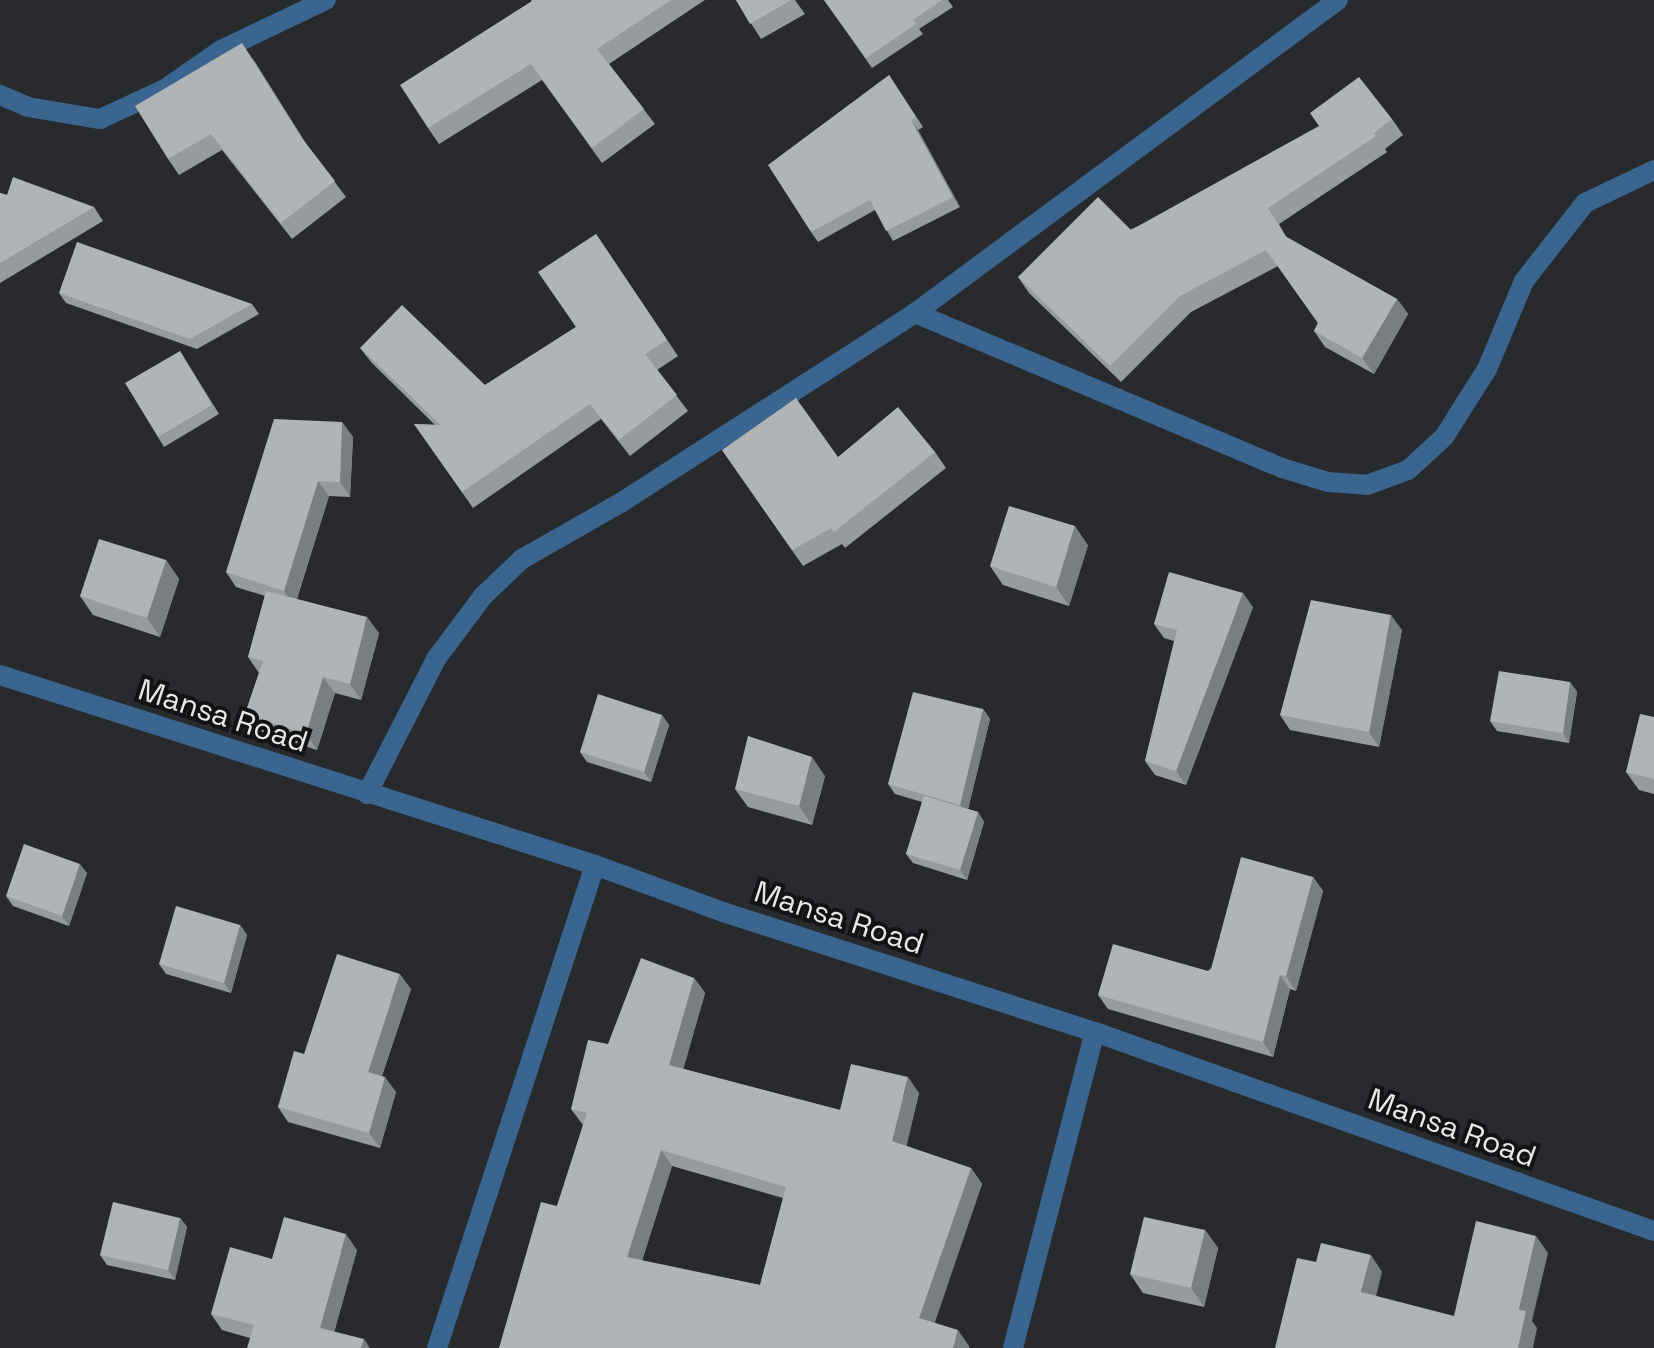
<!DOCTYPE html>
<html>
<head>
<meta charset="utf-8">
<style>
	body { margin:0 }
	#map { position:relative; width:1654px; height:1348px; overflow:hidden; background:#282a2d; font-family:"Space Grotesk",sans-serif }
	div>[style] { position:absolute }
	.street>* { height:20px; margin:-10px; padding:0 10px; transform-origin:10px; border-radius:10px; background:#39658f }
	.wall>* { inset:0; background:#979b9d }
	.shaded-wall>* { inset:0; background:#7b7e80 }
	.building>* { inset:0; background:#b0b4b7 }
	span { translate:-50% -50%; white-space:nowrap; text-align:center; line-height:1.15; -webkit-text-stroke:8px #121314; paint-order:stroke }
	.street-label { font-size:30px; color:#e6e8ea }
</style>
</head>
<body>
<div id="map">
	<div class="street">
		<div style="left:0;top:95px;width:30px;rotate:23deg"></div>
		<div style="left:28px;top:107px;width:73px;rotate:9.5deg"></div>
		<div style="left:100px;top:119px;width:72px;rotate:-24.8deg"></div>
		<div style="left:165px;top:89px;width:68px;rotate:-34.9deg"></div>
		<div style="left:221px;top:50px;width:116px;rotate:-25.5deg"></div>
		<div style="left:915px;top:313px;width:398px;rotate:22.9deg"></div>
		<div style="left:1282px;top:468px;width:48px;rotate:16.9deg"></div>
		<div style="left:1328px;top:482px;width:39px;rotate:4deg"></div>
		<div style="left:1367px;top:485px;width:44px;rotate:-20.1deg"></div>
		<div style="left:1408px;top:470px;width:49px;rotate:-42.5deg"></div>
		<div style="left:1444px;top:437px;width:80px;rotate:-57.7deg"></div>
		<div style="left:1487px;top:369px;width:95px;rotate:-67.2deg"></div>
		<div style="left:1524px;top:281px;width:99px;rotate:-52deg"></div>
		<div style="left:1585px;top:203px;width:76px;rotate:-25.6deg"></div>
		<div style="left:0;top:675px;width:625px;rotate:17.71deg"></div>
		<div style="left:595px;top:865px;width:136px;rotate:20.2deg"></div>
		<div style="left:723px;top:912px;width:391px;rotate:17.9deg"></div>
		<div style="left:1095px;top:1032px;width:593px;rotate:19.6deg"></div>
		<div style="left:367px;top:794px;width:152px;rotate:-62.9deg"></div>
		<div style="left:436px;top:659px;width:79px;rotate:-53.3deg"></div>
		<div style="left:483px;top:596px;width:54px;rotate:-43.5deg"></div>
		<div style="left:522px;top:559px;width:115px;rotate:-29.7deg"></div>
		<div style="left:622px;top:502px;width:349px;rotate:-32.8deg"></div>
		<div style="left:915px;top:313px;width:526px;rotate:-36.5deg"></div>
		<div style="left:437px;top:1348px;width:508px;rotate:-71.89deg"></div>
		<div style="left:1013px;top:1348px;width:326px;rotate:-75.5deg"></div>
	</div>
	<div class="wall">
		<div style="clip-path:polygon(531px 0,705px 0,609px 64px,655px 124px,602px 163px,542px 80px,439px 144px,428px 128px,532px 1px)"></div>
		<div style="clip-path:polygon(736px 0,795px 0,805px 14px,761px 39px)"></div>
		<div style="clip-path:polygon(824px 0,948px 0,953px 7px,919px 29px,923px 34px,872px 68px)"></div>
		<div style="clip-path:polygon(253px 59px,307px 145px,346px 197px,292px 239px,222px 150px,179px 175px,168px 159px)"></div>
		<div style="clip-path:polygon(889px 75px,923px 127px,918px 130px,960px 207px,893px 241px,875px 210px,818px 242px,811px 232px)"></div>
		<div style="clip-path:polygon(1392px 119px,1403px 135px,1385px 149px,1387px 152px,1279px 224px,1287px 238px,1397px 299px,1408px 314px,1374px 374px,1325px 347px,1314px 331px,1318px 323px,1278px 266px,1191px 312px,1121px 382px,1029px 293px,1018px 277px)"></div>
		<div style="clip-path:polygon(0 193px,7px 195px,94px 207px,103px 221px,0 283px)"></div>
		<div style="clip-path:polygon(596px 234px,678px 356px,657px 370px,688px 411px,630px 456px,601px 419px,473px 508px,414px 424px,435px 425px,372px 363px,360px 348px,485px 385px,576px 327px)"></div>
		<div style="clip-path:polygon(59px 293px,252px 304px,259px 314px,197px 349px,66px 303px)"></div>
		<div style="clip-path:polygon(180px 351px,219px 414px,164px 447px,158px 437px)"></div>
		<div style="clip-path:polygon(342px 422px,353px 437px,350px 497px,329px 496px,297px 599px,379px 633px,361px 700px,335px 693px,317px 750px,257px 730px,245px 714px,259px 673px,248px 657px,265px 596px,236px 587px,226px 572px)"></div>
		<div style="clip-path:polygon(722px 450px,838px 457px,935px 452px,946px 468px,845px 548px,842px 544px,803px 566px)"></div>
		<div style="clip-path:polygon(1088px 545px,1069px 606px,1003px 585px,990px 566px)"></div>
		<div style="clip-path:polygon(166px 560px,179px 579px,160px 637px,93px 615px,80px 596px)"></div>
		<div style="clip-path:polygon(1253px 607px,1186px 785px,1155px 775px,1145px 761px,1174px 641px,1164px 638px,1154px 624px)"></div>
		<div style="clip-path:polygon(1402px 630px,1379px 747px,1290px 730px,1280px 715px)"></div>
		<div style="clip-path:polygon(1570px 682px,1577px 692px,1569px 743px,1497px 731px,1490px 721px)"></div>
		<div style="clip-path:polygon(983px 709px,990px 719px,968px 809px,978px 812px,984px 822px,967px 880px,913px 863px,906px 854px,922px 802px,895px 794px,888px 784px)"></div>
		<div style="clip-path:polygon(662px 715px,669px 725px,651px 782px,587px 762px,580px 752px)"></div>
		<div style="clip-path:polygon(1654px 717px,1654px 794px,1639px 790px,1626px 772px)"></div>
		<div style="clip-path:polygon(825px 776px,812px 825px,748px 807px,735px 789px)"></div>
		<div style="clip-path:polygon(87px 873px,69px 926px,13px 906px,6px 896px)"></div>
		<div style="clip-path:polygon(1313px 877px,1323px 891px,1296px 991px,1290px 989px,1273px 1057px,1108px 1009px,1098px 995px,1208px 971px)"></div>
		<div style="clip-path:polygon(240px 925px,247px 935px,231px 993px,166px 974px,159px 964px)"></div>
		<div style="clip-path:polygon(evenodd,694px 978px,705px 993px,683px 1069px,840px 1110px,919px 1093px,906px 1146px,971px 1168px,982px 1184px,934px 1322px,969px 1346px,499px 1348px,557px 1206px,583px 1125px,571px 1109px,608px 1044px,694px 978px,672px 1166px,783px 1198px,760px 1285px,642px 1261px,672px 1166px)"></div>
		<div style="clip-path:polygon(411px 989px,382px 1076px,396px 1092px,380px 1148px,288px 1122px,278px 1107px,304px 1054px)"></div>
		<div style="clip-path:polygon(180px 1218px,187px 1227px,175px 1280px,107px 1265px,100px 1255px)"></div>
		<div style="clip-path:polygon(1205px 1230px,1218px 1248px,1204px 1307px,1143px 1293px,1130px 1274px)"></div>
		<div style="clip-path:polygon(357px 1250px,334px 1332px,250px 1338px,222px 1330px,211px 1314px,272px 1259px)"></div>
	</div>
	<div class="shaded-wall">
		<div style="clip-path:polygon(242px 43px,253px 59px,312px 154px,301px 137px)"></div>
		<div style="clip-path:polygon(911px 120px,918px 130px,960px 207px,953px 197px)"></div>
		<div style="clip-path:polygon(1397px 299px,1408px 314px,1374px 374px,1362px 358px)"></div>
		<div style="clip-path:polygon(342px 422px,353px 437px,350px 497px,340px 482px)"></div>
		<div style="clip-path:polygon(318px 481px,329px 496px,294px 606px,284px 591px)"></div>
		<div style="clip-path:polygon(1075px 526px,1088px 545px,1069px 606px,1056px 587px)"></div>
		<div style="clip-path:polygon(166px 560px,179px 579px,160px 637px,147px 618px)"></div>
		<div style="clip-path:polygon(1243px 593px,1253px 607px,1186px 785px,1176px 771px)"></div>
		<div style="clip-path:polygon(1391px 615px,1402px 630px,1379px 747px,1369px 732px)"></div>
		<div style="clip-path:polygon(367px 617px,379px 633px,361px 700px,350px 684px)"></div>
		<div style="clip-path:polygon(323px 677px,335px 693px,317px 750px,306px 734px)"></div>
		<div style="clip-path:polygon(1570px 682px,1577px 692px,1569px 743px,1563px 733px)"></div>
		<div style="clip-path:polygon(983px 709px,990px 719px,967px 814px,960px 805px)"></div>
		<div style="clip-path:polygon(662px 715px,669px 725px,651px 782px,644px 772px)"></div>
		<div style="clip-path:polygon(812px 757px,825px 776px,812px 825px,799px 806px)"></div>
		<div style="clip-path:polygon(978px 812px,984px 822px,967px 880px,960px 870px)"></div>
		<div style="clip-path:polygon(80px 864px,87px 873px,69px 926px,62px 916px)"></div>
		<div style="clip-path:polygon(1313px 877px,1323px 891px,1296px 991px,1286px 976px)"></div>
		<div style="clip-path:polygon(240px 925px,247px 935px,231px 993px,224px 983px)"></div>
		<div style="clip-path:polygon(400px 974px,411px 989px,378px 1087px,368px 1072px)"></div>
		<div style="clip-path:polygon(1280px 975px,1290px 989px,1273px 1057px,1263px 1042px)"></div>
		<div style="clip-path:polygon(694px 978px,705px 993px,680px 1081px,669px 1065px)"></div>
		<div style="clip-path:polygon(385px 1077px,396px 1092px,380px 1148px,369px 1133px)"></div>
		<div style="clip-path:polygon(908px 1077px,919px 1093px,904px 1157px,892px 1141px)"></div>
		<div style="clip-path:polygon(661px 1150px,672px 1166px,638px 1273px,627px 1257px)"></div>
		<div style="clip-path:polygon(971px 1168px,982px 1184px,931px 1334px,919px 1318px)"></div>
		<div style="clip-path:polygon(180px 1218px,187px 1227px,175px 1280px,168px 1270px)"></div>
		<div style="clip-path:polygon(1205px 1230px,1218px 1248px,1204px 1307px,1191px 1288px)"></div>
		<div style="clip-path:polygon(346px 1234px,357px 1250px,331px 1344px,320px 1328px)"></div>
		<div style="clip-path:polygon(1536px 1236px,1548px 1253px,1532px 1321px,1537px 1328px,1533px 1348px,1518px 1348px,1519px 1310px)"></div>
		<div style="clip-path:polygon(1371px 1255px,1382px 1272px,1373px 1309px,1361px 1292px)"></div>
		<div style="clip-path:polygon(958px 1330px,969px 1346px,969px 1348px,953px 1348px)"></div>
		<div style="clip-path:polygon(364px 1339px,370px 1348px,361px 1348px)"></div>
	</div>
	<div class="building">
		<div style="clip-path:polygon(531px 0,671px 0,597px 49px,644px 109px,592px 148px,531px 64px,428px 128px,400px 85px,532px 1px)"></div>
		<div style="clip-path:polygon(736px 0,791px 0,750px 24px)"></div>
		<div style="clip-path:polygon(824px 0,942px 0,913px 20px,916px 24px,866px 58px)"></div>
		<div style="clip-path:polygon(242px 43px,301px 137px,335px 181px,281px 223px,211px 134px,168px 159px,135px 106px)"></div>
		<div style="clip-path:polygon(889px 75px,916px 117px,911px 120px,953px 197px,886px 231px,870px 200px,811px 232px,768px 165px)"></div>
		<div style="clip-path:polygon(1359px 77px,1392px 119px,1374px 133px,1376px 136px,1268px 208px,1285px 236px,1397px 299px,1362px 358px,1314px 331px,1318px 323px,1266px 250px,1180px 296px,1110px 366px,1018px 277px,1098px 197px,1131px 230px,1319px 126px,1310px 113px)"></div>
		<div style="clip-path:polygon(13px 177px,94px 207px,0 263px,0 193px,7px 195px)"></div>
		<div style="clip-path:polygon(596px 234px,667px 340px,645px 354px,677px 395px,619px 440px,590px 404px,462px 492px,414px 424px,441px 425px,360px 348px,402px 305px,485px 385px,576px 327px,538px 272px)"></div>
		<div style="clip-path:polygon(77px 242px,252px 304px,190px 339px,59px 293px)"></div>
		<div style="clip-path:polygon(180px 351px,212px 405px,158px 437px,125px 383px)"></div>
		<div style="clip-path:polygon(796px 398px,838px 457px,898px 407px,935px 452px,834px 532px,831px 528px,792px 550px,722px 450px)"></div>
		<div style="clip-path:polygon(274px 419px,342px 422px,340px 482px,318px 481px,284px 591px,226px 572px)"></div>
		<div style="clip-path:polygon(1009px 506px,1075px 526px,1056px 587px,990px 566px)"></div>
		<div style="clip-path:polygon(99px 539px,166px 560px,147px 618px,80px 596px)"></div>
		<div style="clip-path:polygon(1169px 572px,1243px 593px,1176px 771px,1145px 761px,1177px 630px,1154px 624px)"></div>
		<div style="clip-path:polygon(266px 591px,367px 617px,350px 684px,323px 677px,306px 734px,245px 714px,263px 661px,248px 657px)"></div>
		<div style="clip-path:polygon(1311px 600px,1391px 615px,1369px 732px,1280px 715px)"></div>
		<div style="clip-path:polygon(1499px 671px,1570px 682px,1563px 733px,1490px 721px)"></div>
		<div style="clip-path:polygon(913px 692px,983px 709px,960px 805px,888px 784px)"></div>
		<div style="clip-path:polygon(598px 694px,662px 715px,644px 772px,580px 752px)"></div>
		<div style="clip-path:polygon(1640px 714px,1654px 717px,1654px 779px,1626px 772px)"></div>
		<div style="clip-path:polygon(748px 736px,812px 757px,799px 806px,735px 789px)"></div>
		<div style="clip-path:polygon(924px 796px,978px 812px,960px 870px,906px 854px)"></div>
		<div style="clip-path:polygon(24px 844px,80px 864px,62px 916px,6px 896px)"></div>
		<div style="clip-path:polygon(1241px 857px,1313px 877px,1286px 976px,1280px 975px,1263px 1042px,1098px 995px,1113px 944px,1208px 971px,1211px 969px)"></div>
		<div style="clip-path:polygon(176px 906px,240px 925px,224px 983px,159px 964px)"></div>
		<div style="clip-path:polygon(337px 954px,400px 974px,368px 1072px,385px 1077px,369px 1133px,278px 1107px,294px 1051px,304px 1054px)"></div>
		<div style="clip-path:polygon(evenodd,641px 958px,694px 978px,669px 1065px,840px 1110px,851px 1064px,908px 1077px,892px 1141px,971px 1168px,919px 1318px,958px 1330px,953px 1348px,499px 1348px,541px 1202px,557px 1206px,587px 1113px,571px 1109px,588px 1040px,608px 1044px,641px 958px,661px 1150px,786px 1187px,760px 1285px,627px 1257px,661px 1150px)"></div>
		<div style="clip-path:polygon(113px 1202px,180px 1218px,168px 1270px,100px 1255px)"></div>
		<div style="clip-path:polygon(284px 1217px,346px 1234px,320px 1328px,364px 1339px,361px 1348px,247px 1348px,254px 1325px,211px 1314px,230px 1247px,272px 1259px)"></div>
		<div style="clip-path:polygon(1144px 1217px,1205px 1230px,1191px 1288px,1130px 1274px)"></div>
		<div style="clip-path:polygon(1476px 1221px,1536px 1236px,1519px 1310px,1526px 1311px,1518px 1348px,1275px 1348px,1297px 1258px,1316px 1262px,1321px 1243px,1371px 1255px,1361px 1292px,1454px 1316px)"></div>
	</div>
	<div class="street-label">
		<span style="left:223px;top:716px;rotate:18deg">Mansa Road</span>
		<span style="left:839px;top:918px;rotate:18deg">Mansa Road</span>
		<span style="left:1452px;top:1128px;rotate:20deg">Mansa Road</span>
	</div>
</div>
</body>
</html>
